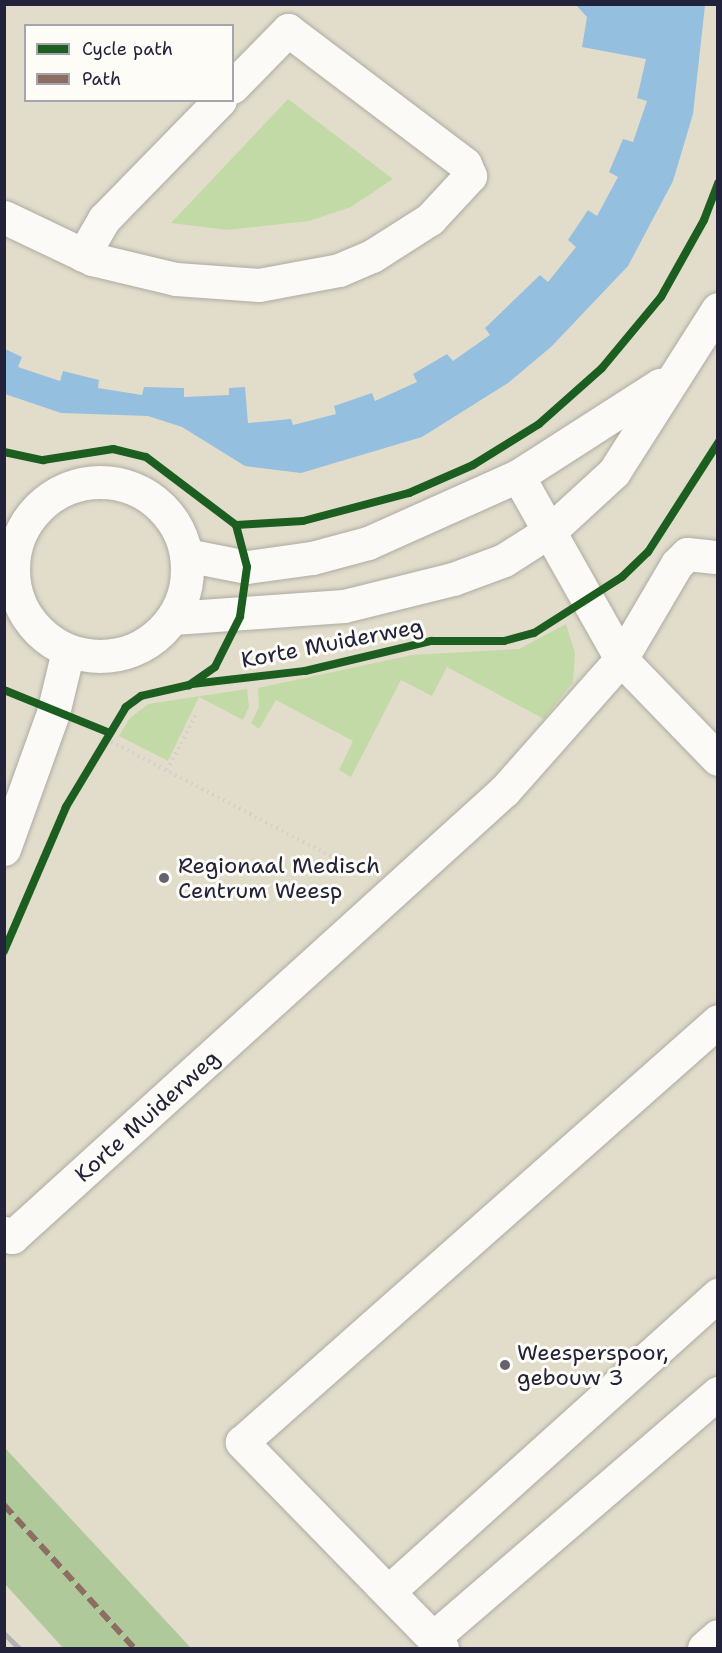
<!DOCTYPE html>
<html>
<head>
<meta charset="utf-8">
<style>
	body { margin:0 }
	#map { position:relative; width:722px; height:1653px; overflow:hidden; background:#e2ddcb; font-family:"Shantell Sans",sans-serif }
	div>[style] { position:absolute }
	.green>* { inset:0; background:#c2dba6 }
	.forest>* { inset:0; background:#afc99b }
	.water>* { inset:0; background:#95bfdf }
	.path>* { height:4px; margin-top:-2px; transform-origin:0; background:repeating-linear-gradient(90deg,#d1cfcc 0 1.5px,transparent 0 6px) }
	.roads { filter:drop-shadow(0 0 2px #aeaba2) drop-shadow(0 0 2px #aeaba2) }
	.minor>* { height:33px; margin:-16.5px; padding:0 16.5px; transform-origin:16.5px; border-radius:16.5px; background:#fbfaf7 }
	.major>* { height:33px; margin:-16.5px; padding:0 16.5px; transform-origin:16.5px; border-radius:16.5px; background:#fbfaf7 }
	.major>.ring { margin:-16.5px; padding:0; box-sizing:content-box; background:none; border:33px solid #fbfaf7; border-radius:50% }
	.rail>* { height:4.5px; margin:-2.25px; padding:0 2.25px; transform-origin:2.25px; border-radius:2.25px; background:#b2b2b2 }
	.quiet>* { height:6px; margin-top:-3px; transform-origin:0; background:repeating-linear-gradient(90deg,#8d6e63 0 12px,transparent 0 18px) }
	.cycleway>* { height:8px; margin:-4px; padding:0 4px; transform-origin:4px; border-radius:4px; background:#1b5e20 }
	.dots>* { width:16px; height:16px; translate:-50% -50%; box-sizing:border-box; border:3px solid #fdfcf7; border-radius:50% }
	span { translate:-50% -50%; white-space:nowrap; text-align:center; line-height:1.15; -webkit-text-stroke:6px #fdfcf7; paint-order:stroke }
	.street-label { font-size:22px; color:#22223b }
	.poi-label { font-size:22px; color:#22223b }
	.left { translate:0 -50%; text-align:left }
	.frame { position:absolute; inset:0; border:6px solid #22223b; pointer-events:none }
	.legend { position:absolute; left:24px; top:24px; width:210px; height:78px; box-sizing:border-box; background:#fdfcf7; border:2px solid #a5a5ac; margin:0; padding:8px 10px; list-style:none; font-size:18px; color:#22223b }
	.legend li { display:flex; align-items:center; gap:12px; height:30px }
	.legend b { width:30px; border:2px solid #a5a5ac }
</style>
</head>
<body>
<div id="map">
	<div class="green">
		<div style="clip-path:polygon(288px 99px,393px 179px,351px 207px,309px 221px,227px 230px,171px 223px)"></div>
		<div style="clip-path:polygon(566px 624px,575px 653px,573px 682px,544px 719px,447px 667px,432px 696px,401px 680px,351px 777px,339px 770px,353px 741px,276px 700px,259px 729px,251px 723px,259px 707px,258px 688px,412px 655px,519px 649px)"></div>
		<div style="clip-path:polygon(247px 689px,249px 707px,243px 720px,199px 697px,168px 761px,119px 736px,129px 719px,148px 704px)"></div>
	</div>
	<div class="forest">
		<div style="clip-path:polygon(5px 1448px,191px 1648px,63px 1648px,5px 1584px)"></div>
	</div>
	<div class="water">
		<div style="clip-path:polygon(576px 5px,705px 5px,693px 114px,673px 181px,628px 266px,551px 347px,508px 383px,422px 437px,301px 473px,245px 466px,182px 427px,148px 416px,61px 413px,5px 394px,5px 349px,22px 357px,18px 367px,60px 381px,63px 371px,99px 380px,98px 388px,142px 395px,144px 387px,184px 388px,184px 397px,229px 395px,229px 388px,245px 387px,248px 423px,291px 419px,293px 425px,336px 414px,334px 406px,372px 393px,375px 401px,417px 382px,413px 374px,447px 354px,453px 361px,490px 335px,485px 328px,540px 275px,548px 282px,576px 247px,568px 240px,588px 210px,597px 216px,618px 177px,609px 172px,623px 139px,633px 142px,647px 101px,637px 98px,646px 59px,582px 47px,587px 17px)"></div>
	</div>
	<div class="path">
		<div style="left:106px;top:739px;width:282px;rotate:27.5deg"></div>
		<div style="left:167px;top:770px;width:64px;rotate:-62.2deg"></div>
	</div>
	<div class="roads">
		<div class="minor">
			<div style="left:4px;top:217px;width:98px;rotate:25.5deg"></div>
			<div style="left:92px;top:259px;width:86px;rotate:13.4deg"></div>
			<div style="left:176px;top:279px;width:83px;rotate:4.1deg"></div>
			<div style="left:259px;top:285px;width:81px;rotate:-10.6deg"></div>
			<div style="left:339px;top:270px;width:36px;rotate:-23deg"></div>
			<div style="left:372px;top:256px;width:69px;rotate:-32.5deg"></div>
			<div style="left:430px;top:219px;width:59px;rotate:-47.1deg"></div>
			<div style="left:470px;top:176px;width:13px;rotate:-113deg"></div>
			<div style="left:465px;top:164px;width:222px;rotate:-142.9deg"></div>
			<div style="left:288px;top:30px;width:80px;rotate:134.5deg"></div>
			<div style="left:83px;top:255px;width:42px;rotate:-59.7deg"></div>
			<div style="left:104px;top:219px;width:166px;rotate:-45.7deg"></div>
			<div style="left:518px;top:476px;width:210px;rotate:60.6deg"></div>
			<div style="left:621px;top:659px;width:139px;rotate:45.9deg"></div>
			<div style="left:4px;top:1233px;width:9px;rotate:27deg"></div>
			<div style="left:12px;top:1237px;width:665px;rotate:-42.2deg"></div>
			<div style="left:505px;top:790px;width:175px;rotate:-48.5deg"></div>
			<div style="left:621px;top:659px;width:110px;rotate:-59.5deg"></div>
			<div style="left:677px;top:564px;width:14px;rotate:-45deg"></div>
			<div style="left:687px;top:554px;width:31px;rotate:6deg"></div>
			<div style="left:389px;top:1591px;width:443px;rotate:-42deg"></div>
			<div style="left:433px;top:1638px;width:274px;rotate:-134.3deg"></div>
			<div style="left:242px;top:1442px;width:635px;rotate:-41.49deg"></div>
			<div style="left:442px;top:1648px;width:13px;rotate:-132deg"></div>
			<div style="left:433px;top:1638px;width:376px;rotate:-40.7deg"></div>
			<div style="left:704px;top:1648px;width:18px;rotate:-41deg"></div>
		</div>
		<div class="major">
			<div class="ring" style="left:13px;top:482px;width:141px;height:141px"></div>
			<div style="left:186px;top:555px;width:62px;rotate:11.1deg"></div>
			<div style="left:247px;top:567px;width:66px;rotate:-7.9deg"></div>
			<div style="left:312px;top:558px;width:58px;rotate:-15deg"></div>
			<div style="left:368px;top:543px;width:164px;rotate:-24.1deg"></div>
			<div style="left:518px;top:476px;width:169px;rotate:-32.7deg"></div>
			<div style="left:173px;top:618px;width:171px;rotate:-4deg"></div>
			<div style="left:344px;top:606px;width:112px;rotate:-13.9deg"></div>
			<div style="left:453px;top:579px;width:54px;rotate:-20.4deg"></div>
			<div style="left:504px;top:560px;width:56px;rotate:-32.6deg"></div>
			<div style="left:551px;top:530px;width:86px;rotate:-42.6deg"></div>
			<div style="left:614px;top:472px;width:193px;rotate:-57.5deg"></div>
			<div style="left:4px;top:849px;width:145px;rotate:-70.2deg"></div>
			<div style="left:53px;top:713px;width:64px;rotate:-76.4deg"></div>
		</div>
	</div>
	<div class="rail">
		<div style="left:4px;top:1633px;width:21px;rotate:45deg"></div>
	</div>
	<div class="quiet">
		<div style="left:4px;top:1505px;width:193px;rotate:47.7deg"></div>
	</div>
	<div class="cycleway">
		<div style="left:4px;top:452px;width:40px;rotate:12deg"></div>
		<div style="left:43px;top:460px;width:71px;rotate:-8.9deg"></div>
		<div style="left:113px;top:449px;width:34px;rotate:14deg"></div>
		<div style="left:146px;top:457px;width:113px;rotate:37.1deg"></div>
		<div style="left:236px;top:525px;width:43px;rotate:75.3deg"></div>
		<div style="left:247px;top:567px;width:50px;rotate:98deg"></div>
		<div style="left:240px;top:617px;width:56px;rotate:116.6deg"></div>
		<div style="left:215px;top:667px;width:32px;rotate:145deg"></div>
		<div style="left:189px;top:685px;width:49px;rotate:167.1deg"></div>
		<div style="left:141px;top:696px;width:19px;rotate:144deg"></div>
		<div style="left:126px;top:707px;width:117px;rotate:121deg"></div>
		<div style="left:66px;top:807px;width:157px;rotate:113.3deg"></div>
		<div style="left:236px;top:525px;width:67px;rotate:-3.4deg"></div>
		<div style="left:303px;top:521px;width:110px;rotate:-14.8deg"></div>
		<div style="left:409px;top:493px;width:70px;rotate:-23.6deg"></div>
		<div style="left:473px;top:465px;width:78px;rotate:-31.8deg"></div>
		<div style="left:539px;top:424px;width:84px;rotate:-41.6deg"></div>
		<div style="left:602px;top:368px;width:92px;rotate:-50.3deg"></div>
		<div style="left:661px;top:297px;width:88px;rotate:-60.8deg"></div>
		<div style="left:704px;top:220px;width:40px;rotate:-69deg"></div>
		<div style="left:192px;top:684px;width:114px;rotate:-6.6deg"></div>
		<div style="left:305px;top:671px;width:130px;rotate:-13.4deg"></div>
		<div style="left:431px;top:641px;width:73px"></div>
		<div style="left:504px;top:641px;width:31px;rotate:-15deg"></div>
		<div style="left:534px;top:633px;width:104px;rotate:-32.5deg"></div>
		<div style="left:622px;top:577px;width:36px;rotate:-44deg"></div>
		<div style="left:648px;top:552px;width:130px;rotate:-57.3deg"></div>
		<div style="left:4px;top:690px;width:114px;rotate:22.1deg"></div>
	</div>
	<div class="dots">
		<div style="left:164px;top:878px;background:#65636d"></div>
		<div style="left:505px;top:1365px;background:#65636d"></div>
	</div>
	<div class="street-label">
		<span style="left:332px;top:643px;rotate:-11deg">Korte Muiderweg</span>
		<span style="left:147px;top:1116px;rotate:-42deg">Korte Muiderweg</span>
	</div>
	<div class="poi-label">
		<span class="left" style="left:178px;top:878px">Regionaal Medisch<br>Centrum Weesp</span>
		<span class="left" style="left:517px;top:1365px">Weesperspoor,<br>gebouw 3</span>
	</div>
	<div class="frame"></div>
	<ul class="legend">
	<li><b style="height:8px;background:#1b5e20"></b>Cycle path</li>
	<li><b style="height:8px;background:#8d6e63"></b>Path</li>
	</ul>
</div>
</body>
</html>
